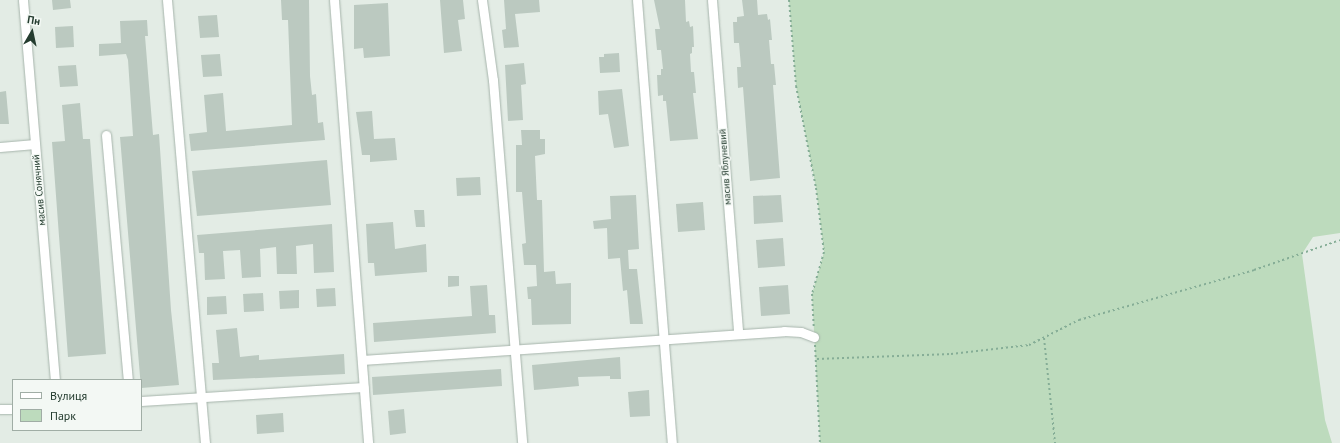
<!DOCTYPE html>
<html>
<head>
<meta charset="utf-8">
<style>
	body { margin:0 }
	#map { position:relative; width:1340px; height:443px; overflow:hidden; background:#e3ece5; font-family:"PT Sans",sans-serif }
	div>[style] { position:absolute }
	.green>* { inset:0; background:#bddbbd }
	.building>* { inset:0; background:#bbc9c0 }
	.path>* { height:2px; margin-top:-1px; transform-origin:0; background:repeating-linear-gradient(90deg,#85ad96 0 2px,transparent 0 5px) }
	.roads { filter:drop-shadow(0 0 1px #a6b4ab) drop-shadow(0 0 1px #a6b4ab) }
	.minor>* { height:9px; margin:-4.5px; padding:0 4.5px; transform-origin:4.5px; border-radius:4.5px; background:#fff }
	span { translate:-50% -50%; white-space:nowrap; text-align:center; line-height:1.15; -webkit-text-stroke:3px #f3f8f4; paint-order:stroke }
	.street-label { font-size:10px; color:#243c2f }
	.legend { position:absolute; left:12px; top:379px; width:130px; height:52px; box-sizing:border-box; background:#f3f8f4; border:1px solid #a0ada5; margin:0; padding:5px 7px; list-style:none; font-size:12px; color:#243c2f }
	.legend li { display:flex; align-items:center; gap:8px; height:20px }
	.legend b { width:20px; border:1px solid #a0ada5 }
	.north { position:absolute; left:12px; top:12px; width:40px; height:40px; -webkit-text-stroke:3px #f3f8f4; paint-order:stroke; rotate:9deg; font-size:11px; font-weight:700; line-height:16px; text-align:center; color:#243c2f }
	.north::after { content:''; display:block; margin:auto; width:14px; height:18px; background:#243c2f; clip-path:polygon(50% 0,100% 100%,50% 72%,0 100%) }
</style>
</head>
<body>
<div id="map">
	<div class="green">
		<div style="clip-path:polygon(789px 0,1340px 0,1340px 233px,1313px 237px,1302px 254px,1325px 420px,1332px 443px,820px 443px,812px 294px,824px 252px,816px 188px,796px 86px)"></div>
	</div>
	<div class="building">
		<div style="clip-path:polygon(52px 0,70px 0,71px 8px,53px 10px)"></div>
		<div style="clip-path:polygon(281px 0,309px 0,310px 76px,312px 95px,316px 94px,318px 123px,323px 122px,325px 140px,191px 151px,189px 134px,207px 132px,204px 95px,223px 93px,226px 131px,292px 125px,288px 20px,282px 20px)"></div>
		<div style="clip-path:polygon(440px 0,463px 0,465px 19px,458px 20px,462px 51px,444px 53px)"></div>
		<div style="clip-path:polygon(504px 0,539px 0,540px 12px,515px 14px,519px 47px,504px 48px,502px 30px,506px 29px)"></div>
		<div style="clip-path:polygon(654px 0,685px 0,686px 22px,689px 21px,690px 27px,693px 26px,694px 47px,692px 47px,692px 53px,690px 54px,691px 72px,694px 72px,696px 93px,693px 93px,698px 139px,670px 141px,666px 101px,663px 101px,663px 95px,658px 96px,657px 75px,661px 75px,661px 69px,663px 69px,661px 50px,657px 50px,655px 29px,660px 29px)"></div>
		<div style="clip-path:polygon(742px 0,757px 0,758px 15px,767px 14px,768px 20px,770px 19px,772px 40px,769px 40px,771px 64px,774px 64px,776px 85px,773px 85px,780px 178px,750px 181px,743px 87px,738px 88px,737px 67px,741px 67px,739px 43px,734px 43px,733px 22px,737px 22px,737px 17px,744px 16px)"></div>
		<div style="clip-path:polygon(388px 3px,390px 56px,364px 58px,363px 48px,354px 49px,354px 5px)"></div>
		<div style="clip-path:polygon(217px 15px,219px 37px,200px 38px,198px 16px)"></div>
		<div style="clip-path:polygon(147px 20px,148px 36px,145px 36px,153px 135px,159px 134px,171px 310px,179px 385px,141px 388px,120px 137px,133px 136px,128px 60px,126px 54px,99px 56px,99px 44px,121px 43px,120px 21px)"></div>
		<div style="clip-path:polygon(73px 26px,74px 47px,56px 48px,55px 27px)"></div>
		<div style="clip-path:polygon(619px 53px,620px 72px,600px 73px,599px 57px,604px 57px,604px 54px)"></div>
		<div style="clip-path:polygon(220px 54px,222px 76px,203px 77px,201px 55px)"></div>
		<div style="clip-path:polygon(524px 63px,526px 84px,521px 85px,523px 120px,508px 121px,505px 65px)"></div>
		<div style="clip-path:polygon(76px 65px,78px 86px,60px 87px,58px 66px)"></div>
		<div style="clip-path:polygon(622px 89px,629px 146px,614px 148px,608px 114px,599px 115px,598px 91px)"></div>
		<div style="clip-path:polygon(6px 91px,9px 124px,0 124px,0 92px)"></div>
		<div style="clip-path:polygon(80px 103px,83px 139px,90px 139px,106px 354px,68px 357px,52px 142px,65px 141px,62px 105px)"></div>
		<div style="clip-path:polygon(372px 111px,374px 139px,395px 138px,397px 160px,370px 162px,370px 155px,362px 155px,356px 112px)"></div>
		<div style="clip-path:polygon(521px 130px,540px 130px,540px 139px,545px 139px,545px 154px,535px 156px,537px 200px,542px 200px,544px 272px,555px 271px,556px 284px,571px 283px,571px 324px,532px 325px,531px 299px,528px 299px,527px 287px,537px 286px,536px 265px,524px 265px,522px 244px,526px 243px,522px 192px,516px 192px,516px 145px,522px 145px)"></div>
		<div style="clip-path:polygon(327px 160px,331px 205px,197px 216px,192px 171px)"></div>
		<div style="clip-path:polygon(480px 177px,481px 195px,457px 196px,456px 178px)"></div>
		<div style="clip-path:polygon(636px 195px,639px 249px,628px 250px,629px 269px,637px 269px,643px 324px,630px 324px,627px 290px,623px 291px,620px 258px,608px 259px,607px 228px,594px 229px,593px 221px,611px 219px,610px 196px)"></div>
		<div style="clip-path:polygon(781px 195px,783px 222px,754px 224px,753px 196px)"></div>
		<div style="clip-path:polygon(703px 202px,705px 230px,678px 232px,676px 204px)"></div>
		<div style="clip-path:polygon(414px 210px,424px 210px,425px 227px,416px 227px)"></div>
		<div style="clip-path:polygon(393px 222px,395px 249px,426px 244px,427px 272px,375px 276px,374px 263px,368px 263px,366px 224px)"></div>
		<div style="clip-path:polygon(332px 224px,334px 272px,314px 273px,313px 244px,296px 246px,297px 274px,277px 274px,276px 247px,260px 249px,261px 277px,242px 278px,240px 250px,223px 251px,225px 279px,205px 280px,204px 253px,199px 253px,197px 235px)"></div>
		<div style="clip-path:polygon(783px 238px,785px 266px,758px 268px,756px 240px)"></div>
		<div style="clip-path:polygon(448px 276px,459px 276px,459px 286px,448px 287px)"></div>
		<div style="clip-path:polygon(487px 285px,489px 315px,495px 315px,496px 333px,374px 342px,373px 323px,472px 316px,470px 286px)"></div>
		<div style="clip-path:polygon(788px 285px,790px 314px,761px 316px,759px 287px)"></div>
		<div style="clip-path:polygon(335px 288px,336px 306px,317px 307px,316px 289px)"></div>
		<div style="clip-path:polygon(299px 290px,299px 308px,280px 309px,279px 291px)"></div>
		<div style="clip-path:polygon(263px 293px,264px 311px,244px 312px,243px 294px)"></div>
		<div style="clip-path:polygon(226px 296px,227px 314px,207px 315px,207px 297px)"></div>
		<div style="clip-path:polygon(237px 328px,240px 357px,259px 355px,259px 360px,344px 354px,345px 374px,213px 380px,212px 363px,219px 363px,216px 330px)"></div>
		<div style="clip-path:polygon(620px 357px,621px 379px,610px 379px,610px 376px,578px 377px,579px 386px,534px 390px,532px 365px)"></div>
		<div style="clip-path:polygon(501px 369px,502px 386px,373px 395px,372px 377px)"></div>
		<div style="clip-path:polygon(649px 390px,650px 416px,630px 417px,628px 392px)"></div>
		<div style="clip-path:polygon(404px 409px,406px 433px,390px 435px,388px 411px)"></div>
		<div style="clip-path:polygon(283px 413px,284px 432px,257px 434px,256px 415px)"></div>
	</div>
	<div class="path">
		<div style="left:789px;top:0;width:86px;rotate:85.3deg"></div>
		<div style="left:796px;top:86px;width:104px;rotate:78.9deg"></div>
		<div style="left:816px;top:188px;width:64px;rotate:82.9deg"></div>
		<div style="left:824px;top:252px;width:44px;rotate:105.9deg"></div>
		<div style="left:812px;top:294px;width:33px;rotate:87deg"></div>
		<div style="left:1044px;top:338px;width:106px;rotate:84deg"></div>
		<div style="left:815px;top:345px;width:98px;rotate:87.1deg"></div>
		<div style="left:817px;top:359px;width:134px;rotate:-2.1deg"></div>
		<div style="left:951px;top:354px;width:79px;rotate:-6.6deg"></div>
		<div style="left:1029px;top:345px;width:56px;rotate:-26.6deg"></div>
		<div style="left:1079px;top:320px;width:182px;rotate:-15.9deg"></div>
		<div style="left:1254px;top:270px;width:91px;rotate:-19.2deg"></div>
	</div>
	<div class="roads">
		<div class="minor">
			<div style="left:23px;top:0;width:381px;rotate:85.2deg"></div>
			<div style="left:167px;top:0;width:445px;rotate:85.1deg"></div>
			<div style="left:334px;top:0;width:444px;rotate:85.6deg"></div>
			<div style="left:482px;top:0;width:81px;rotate:82.2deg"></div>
			<div style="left:493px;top:80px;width:364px;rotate:85.4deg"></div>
			<div style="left:637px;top:0;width:444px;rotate:85.5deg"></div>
			<div style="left:712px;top:0;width:335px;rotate:85.5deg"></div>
			<div style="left:106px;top:135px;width:246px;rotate:84.9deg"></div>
			<div style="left:0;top:147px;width:35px;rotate:-5deg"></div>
			<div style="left:362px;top:360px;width:423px;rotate:-3.9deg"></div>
			<div style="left:784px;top:331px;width:17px;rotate:3deg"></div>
			<div style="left:801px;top:332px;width:14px;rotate:21deg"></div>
			<div style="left:141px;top:401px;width:223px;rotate:-3.6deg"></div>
			<div style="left:0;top:409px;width:13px"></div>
		</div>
	</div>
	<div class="street-label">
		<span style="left:725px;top:167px;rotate:-94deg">масив Яблуневий</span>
		<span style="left:39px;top:190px;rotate:-95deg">масив Сонячний</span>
	</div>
	<ul class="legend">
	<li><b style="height:5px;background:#fff"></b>Вулиця</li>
	<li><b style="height:11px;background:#bddbbd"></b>Парк</li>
	</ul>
	<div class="north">Пн</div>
</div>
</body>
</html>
